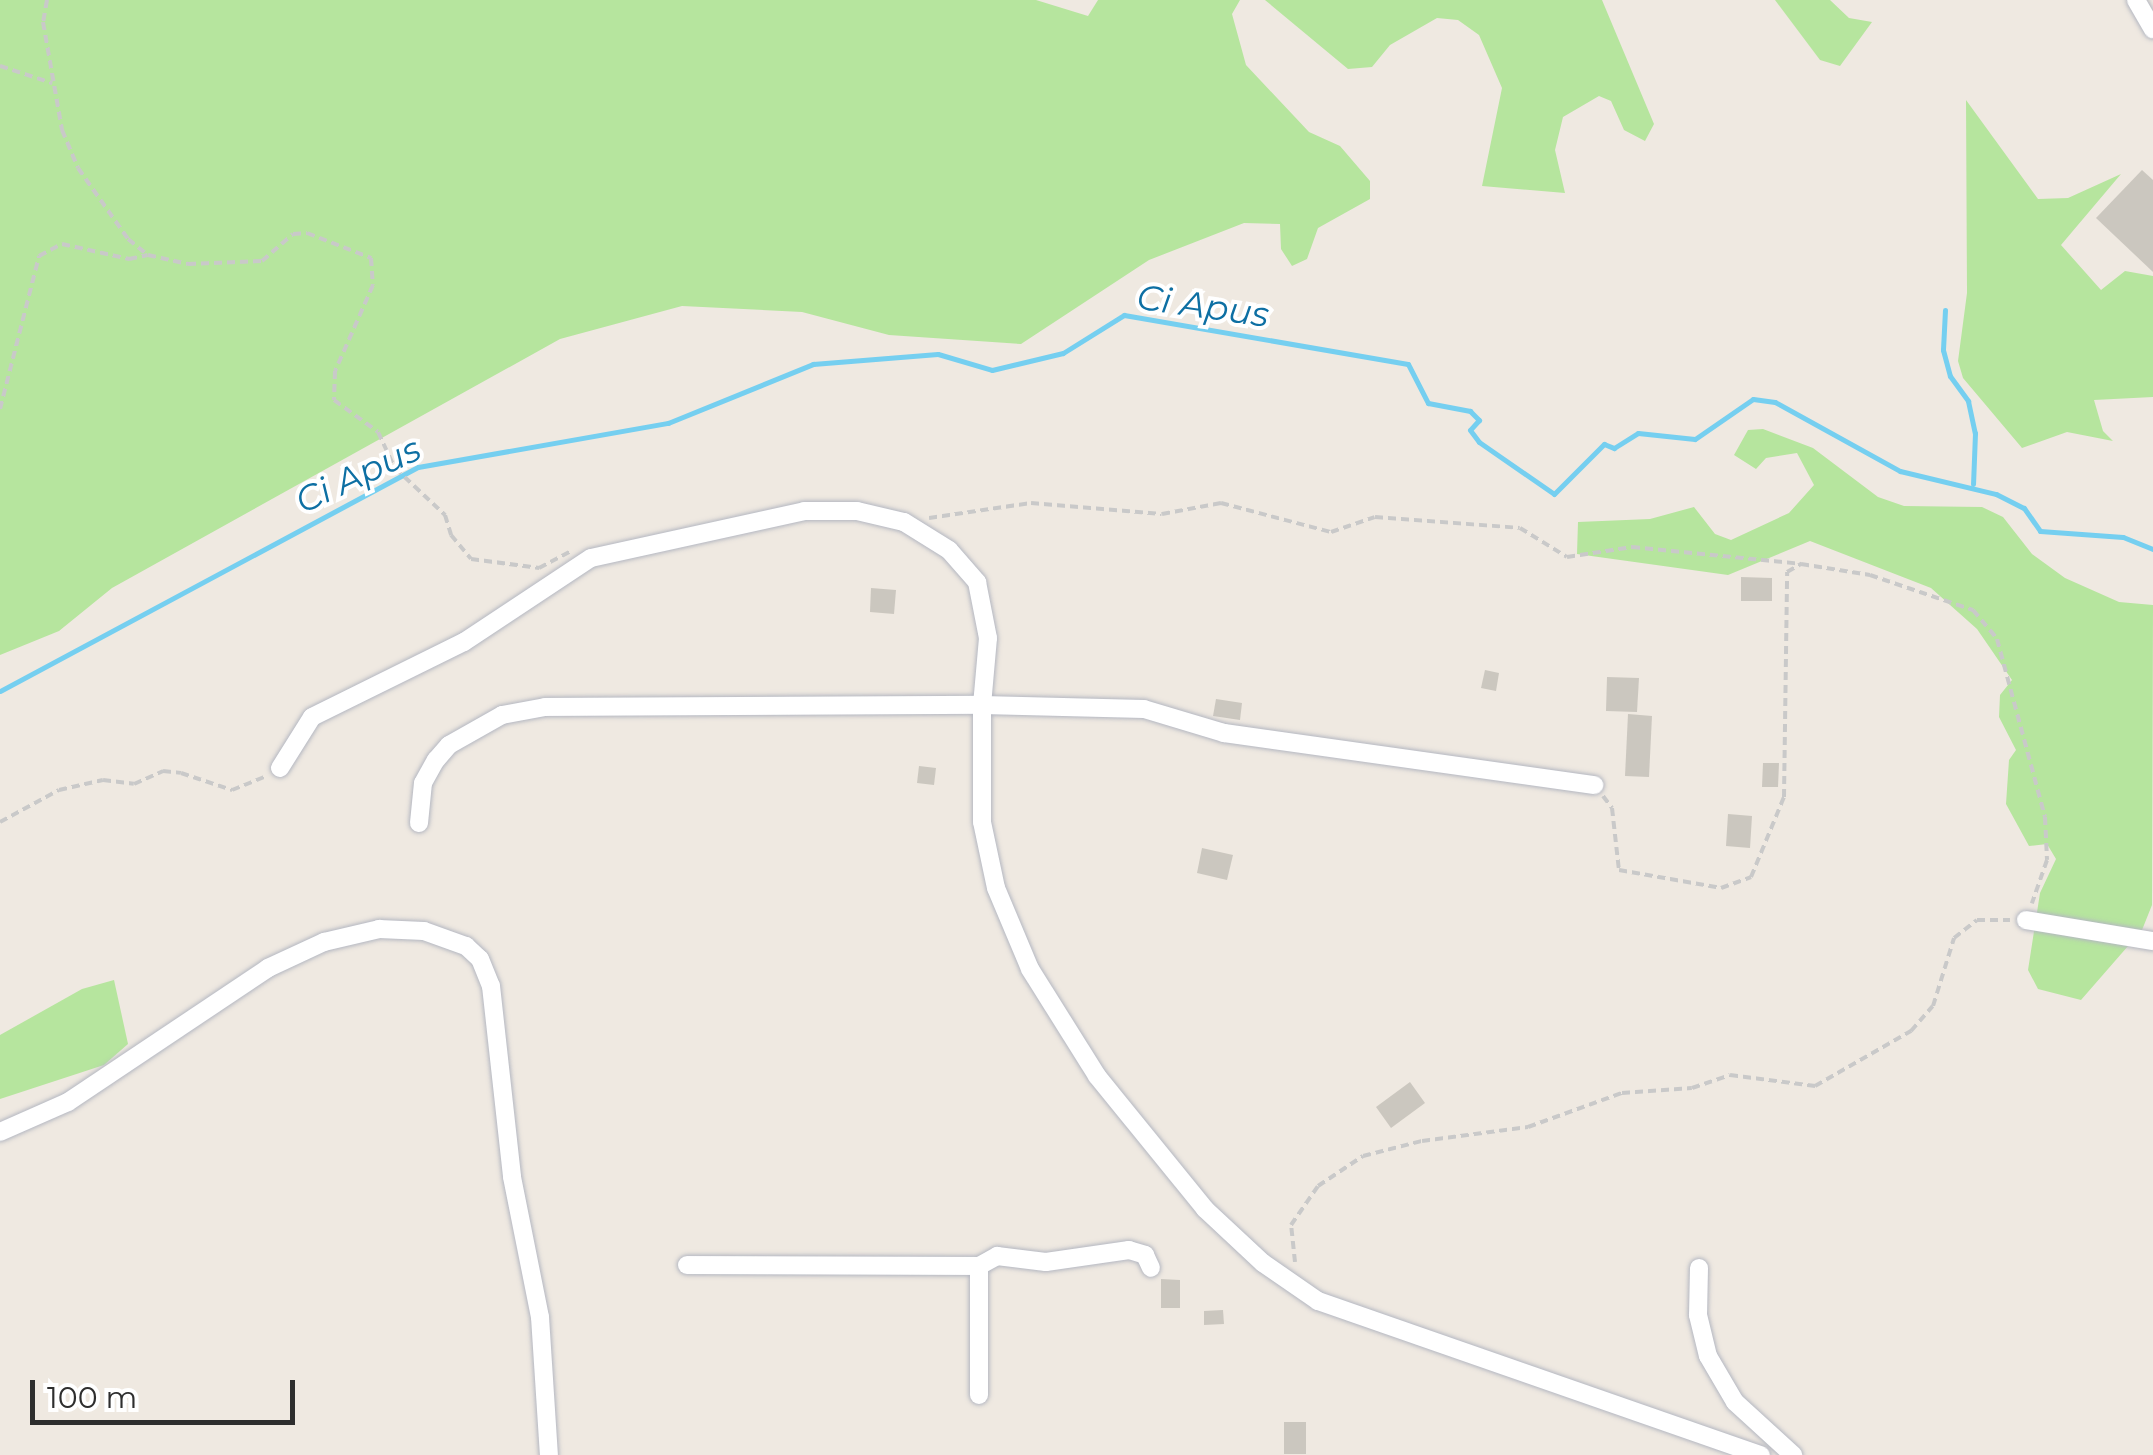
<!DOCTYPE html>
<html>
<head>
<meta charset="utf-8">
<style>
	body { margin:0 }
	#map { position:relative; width:2153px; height:1455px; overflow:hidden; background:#efe9e1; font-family:Montserrat,sans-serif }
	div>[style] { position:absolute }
	.green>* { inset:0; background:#b6e59e }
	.stream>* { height:5px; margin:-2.5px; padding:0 2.5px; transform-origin:2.5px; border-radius:2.5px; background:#75cff0 }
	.building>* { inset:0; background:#cbc7bf }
	.path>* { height:4px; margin-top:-2px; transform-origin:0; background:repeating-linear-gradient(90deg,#c9c9c9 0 8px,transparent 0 13px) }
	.roads { filter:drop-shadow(0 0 2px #b4b7c1) drop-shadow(0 0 2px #b4b7c1) }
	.minor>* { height:18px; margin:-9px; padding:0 9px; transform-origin:9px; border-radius:9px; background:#fff }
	span { translate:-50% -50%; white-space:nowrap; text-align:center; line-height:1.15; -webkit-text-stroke:8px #fff; paint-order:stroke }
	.water-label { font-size:35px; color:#0d6fa3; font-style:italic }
	.scale { position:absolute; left:30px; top:1380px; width:265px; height:45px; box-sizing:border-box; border:5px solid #2e2e2e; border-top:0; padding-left:12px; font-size:30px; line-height:35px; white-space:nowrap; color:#2e2e2e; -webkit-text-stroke:8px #fff; paint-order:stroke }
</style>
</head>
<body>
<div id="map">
	<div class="green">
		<div style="clip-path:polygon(0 0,1036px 0,1088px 16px,1098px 0,1240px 0,1232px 14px,1246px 65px,1309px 132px,1340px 146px,1370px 181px,1370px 199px,1318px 228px,1307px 259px,1292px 266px,1281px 249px,1280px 224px,1244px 223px,1149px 260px,1021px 344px,889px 335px,802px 312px,682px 306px,560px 339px,112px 588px,59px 631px,0 655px)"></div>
		<div style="clip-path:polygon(1265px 0,1602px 0,1654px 124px,1645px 141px,1624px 130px,1611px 101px,1599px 96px,1563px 117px,1555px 150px,1565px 193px,1482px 186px,1502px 88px,1479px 35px,1458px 20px,1437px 18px,1390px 45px,1372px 67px,1348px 69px)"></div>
		<div style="clip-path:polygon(1775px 0,1830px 0,1849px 18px,1872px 22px,1840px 66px,1820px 60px)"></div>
		<div style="clip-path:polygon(1966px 100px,2038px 199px,2068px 198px,2121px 174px,2061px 245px,2101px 290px,2125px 271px,2153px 276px,2153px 397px,2094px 400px,2103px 431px,2113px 441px,2067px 432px,2022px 448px,1963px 378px,1958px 361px,1967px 293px)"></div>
		<div style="clip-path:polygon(1763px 429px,1813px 448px,1878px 497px,1904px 506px,1982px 507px,2003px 517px,2032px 554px,2065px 578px,2119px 602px,2153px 605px,2152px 905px,2142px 930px,2081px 1000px,2038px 989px,2028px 970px,2040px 893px,2056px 859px,2047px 844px,2029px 846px,2006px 804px,2009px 760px,2016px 750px,1999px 717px,2000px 695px,2012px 680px,1977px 629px,1931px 588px,1810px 541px,1728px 575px,1577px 554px,1578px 522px,1650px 519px,1694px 507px,1715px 534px,1731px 540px,1789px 513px,1814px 485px,1797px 453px,1766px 458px,1756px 469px,1734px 455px,1748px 430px)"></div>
		<div style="clip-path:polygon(114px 980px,128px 1044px,104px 1065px,0 1099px,0 1035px,82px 989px)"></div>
	</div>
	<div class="stream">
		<div style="left:1945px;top:310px;width:40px;rotate:92.9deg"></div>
		<div style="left:1943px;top:350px;width:27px;rotate:75deg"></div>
		<div style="left:1950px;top:376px;width:31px;rotate:54deg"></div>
		<div style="left:1968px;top:401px;width:33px;rotate:78deg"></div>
		<div style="left:1975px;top:433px;width:51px;rotate:92.2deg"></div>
		<div style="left:0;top:691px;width:474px;rotate:-28.2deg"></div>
		<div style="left:418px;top:467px;width:254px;rotate:-10deg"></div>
		<div style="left:668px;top:423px;width:157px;rotate:-22.1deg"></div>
		<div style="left:813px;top:364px;width:125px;rotate:-4.6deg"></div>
		<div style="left:938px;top:354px;width:56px;rotate:16.5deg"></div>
		<div style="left:992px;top:370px;width:73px;rotate:-13.5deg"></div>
		<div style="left:1063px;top:353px;width:72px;rotate:-31.9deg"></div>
		<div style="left:1124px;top:315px;width:288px;rotate:9.8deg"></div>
		<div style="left:1408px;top:364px;width:44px;rotate:62.9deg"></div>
		<div style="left:1428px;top:403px;width:43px;rotate:10.8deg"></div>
		<div style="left:1470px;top:411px;width:13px;rotate:45deg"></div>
		<div style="left:1479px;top:420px;width:13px;rotate:132deg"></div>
		<div style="left:1470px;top:430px;width:15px;rotate:53deg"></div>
		<div style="left:1479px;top:442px;width:91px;rotate:34.7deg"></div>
		<div style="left:1554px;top:494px;width:71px;rotate:-45deg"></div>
		<div style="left:1604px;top:444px;width:11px;rotate:22deg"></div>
		<div style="left:1614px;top:448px;width:28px;rotate:-32deg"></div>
		<div style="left:1638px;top:433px;width:57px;rotate:6deg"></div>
		<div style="left:1695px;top:439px;width:70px;rotate:-34.6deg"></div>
		<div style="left:1753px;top:399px;width:22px;rotate:8deg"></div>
		<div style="left:1775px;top:402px;width:143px;rotate:28.9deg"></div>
		<div style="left:1900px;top:471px;width:99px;rotate:13.5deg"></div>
		<div style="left:1996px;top:494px;width:31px;rotate:27deg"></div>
		<div style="left:2024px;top:508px;width:28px;rotate:55deg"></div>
		<div style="left:2040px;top:531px;width:83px;rotate:4.1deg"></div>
		<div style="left:2123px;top:537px;width:32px;rotate:22deg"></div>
	</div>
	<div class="building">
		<div style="clip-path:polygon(2142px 170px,2153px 180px,2153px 272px,2096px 218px)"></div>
		<div style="clip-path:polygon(1741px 577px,1772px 578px,1772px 601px,1741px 601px)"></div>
		<div style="clip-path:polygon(871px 588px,896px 590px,894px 614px,870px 612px)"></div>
		<div style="clip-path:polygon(1485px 670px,1499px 673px,1496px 691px,1481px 688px)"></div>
		<div style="clip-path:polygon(1607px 677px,1639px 678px,1637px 712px,1606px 711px)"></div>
		<div style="clip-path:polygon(1216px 699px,1242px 703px,1240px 720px,1213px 716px)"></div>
		<div style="clip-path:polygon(1628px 714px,1652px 716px,1649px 777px,1625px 776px)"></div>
		<div style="clip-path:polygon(1763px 763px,1779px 763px,1778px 787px,1762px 787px)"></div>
		<div style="clip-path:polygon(919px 766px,936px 768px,934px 785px,917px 783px)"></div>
		<div style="clip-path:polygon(1728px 814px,1752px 816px,1750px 848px,1726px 846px)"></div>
		<div style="clip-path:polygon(1202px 848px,1233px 855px,1227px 880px,1197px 873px)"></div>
		<div style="clip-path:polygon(1410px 1082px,1425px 1103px,1391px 1128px,1376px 1107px)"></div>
		<div style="clip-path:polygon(1161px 1279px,1180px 1280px,1180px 1308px,1161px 1308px)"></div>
		<div style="clip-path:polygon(1223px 1310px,1224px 1324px,1204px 1325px,1204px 1311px)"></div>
		<div style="clip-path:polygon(1284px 1422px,1306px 1422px,1306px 1454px,1284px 1454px)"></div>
	</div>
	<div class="path">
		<div style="left:47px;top:0;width:22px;rotate:100deg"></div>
		<div style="left:43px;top:22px;width:110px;rotate:80deg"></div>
		<div style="left:62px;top:130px;width:41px;rotate:67.2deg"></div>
		<div style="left:78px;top:168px;width:87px;rotate:54.8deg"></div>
		<div style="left:128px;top:239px;width:26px;rotate:39deg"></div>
		<div style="left:148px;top:255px;width:41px;rotate:12.7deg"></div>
		<div style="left:188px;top:264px;width:74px;rotate:-2.3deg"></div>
		<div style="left:262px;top:261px;width:41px;rotate:-41.1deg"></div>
		<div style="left:293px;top:234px;width:14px;rotate:-4deg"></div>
		<div style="left:307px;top:233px;width:69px;rotate:21.3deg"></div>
		<div style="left:371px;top:258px;width:27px;rotate:86deg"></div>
		<div style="left:373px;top:285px;width:94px;rotate:113.8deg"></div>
		<div style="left:335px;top:371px;width:29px;rotate:92deg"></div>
		<div style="left:334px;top:400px;width:54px;rotate:36deg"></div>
		<div style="left:378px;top:432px;width:40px;rotate:65deg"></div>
		<div style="left:395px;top:468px;width:69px;rotate:43.2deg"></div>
		<div style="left:445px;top:515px;width:21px;rotate:73deg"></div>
		<div style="left:451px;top:535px;width:31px;rotate:50deg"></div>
		<div style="left:471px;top:559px;width:69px;rotate:7.5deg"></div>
		<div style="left:539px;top:568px;width:38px;rotate:-28deg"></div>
		<div style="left:0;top:66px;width:55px;rotate:18.1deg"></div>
		<div style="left:0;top:409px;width:158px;rotate:-75.7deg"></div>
		<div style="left:39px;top:256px;width:26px;rotate:-28deg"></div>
		<div style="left:62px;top:244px;width:69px;rotate:12.6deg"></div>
		<div style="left:129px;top:259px;width:19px;rotate:-12deg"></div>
		<div style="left:929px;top:518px;width:103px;rotate:-8.4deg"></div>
		<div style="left:1031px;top:503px;width:131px;rotate:4.8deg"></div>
		<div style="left:1162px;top:514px;width:60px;rotate:-10.6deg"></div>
		<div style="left:1221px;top:503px;width:114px;rotate:14.8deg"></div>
		<div style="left:1331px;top:532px;width:46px;rotate:-18.8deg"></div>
		<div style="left:1375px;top:517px;width:145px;rotate:4.3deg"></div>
		<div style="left:1520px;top:528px;width:55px;rotate:31.7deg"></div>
		<div style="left:1567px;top:557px;width:66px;rotate:-8.7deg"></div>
		<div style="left:1632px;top:547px;width:170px;rotate:5.7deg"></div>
		<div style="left:1603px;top:796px;width:15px;rotate:53deg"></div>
		<div style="left:1612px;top:808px;width:62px;rotate:83.6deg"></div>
		<div style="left:1619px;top:870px;width:104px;rotate:10deg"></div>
		<div style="left:1721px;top:888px;width:32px;rotate:-20deg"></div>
		<div style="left:1751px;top:877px;width:87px;rotate:-67.6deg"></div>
		<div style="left:1784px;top:797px;width:225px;rotate:-89.2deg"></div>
		<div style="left:1787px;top:572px;width:16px;rotate:-30deg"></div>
		<div style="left:1801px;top:564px;width:70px;rotate:9.1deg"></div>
		<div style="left:1870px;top:575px;width:109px;rotate:18.8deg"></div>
		<div style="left:1973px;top:610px;width:38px;rotate:50deg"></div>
		<div style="left:1997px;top:639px;width:184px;rotate:74.9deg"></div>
		<div style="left:2045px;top:817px;width:43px;rotate:87.3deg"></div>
		<div style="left:2047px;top:860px;width:46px;rotate:109.2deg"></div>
		<div style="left:0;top:822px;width:67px;rotate:-28.5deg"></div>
		<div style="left:59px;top:790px;width:45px;rotate:-12.8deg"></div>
		<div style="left:103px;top:780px;width:31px;rotate:7deg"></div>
		<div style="left:134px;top:784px;width:32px;rotate:-24deg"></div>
		<div style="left:163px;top:771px;width:18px;rotate:6deg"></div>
		<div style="left:181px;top:773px;width:54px;rotate:18.4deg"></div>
		<div style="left:232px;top:790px;width:38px;rotate:-22deg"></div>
		<div style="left:1295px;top:1262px;width:37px;rotate:-96deg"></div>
		<div style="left:1291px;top:1225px;width:47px;rotate:-55.3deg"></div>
		<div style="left:1318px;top:1186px;width:54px;rotate:-33.7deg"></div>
		<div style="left:1363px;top:1156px;width:61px;rotate:-14.3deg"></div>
		<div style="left:1422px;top:1141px;width:107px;rotate:-7.5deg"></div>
		<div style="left:1528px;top:1127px;width:100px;rotate:-19.9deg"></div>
		<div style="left:1622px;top:1093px;width:70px;rotate:-4.1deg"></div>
		<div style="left:1692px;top:1088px;width:40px;rotate:-18.9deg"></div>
		<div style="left:1730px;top:1075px;width:86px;rotate:7.4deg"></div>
		<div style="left:1815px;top:1086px;width:111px;rotate:-29.8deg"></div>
		<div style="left:1911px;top:1031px;width:33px;rotate:-49deg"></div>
		<div style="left:1933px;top:1006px;width:71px;rotate:-72.8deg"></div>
		<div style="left:1954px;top:938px;width:29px;rotate:-38deg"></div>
		<div style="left:1977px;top:920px;width:33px"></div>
	</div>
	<div class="roads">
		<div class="minor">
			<div style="left:2136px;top:0;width:34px;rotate:60deg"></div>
			<div style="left:280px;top:768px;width:60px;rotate:-57.9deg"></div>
			<div style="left:312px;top:717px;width:169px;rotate:-26.3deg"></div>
			<div style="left:464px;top:642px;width:152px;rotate:-33.5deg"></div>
			<div style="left:591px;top:558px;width:218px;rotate:-12.4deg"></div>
			<div style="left:804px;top:511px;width:53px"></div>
			<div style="left:857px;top:511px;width:48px;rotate:13.2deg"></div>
			<div style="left:904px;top:522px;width:53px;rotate:31.9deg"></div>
			<div style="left:949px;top:550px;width:43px;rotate:48.8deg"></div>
			<div style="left:977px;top:582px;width:57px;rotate:78.9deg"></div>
			<div style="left:988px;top:638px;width:67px;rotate:95.1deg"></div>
			<div style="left:982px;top:705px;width:162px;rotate:1.4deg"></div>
			<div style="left:1144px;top:709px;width:84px;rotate:16.7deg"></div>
			<div style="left:1224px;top:733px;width:374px;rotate:8deg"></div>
			<div style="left:419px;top:823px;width:40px;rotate:-84.3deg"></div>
			<div style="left:423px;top:783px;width:26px;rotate:-61deg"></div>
			<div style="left:436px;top:760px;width:20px;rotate:-49deg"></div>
			<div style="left:449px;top:745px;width:61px;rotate:-29.5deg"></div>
			<div style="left:502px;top:715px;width:44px;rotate:-10.5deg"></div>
			<div style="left:545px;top:707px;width:437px;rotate:-0.3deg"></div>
			<div style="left:982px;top:705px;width:117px;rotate:90deg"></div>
			<div style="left:982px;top:822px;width:67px;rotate:78deg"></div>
			<div style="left:996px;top:888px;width:88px;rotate:67.2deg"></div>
			<div style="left:1030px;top:969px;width:126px;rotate:57.9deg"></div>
			<div style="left:1097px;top:1076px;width:171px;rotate:50.9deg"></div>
			<div style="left:1205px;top:1209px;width:79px;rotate:43deg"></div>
			<div style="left:1263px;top:1263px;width:67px;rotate:34.6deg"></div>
			<div style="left:1318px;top:1301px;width:469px;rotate:19.2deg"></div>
			<div style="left:2026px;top:920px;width:129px;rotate:9.4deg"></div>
			<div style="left:0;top:1132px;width:74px;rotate:-23.8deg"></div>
			<div style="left:68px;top:1102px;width:241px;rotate:-33.8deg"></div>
			<div style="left:268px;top:968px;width:62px;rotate:-24.9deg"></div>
			<div style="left:324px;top:942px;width:57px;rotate:-13.3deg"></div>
			<div style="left:379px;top:929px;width:45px;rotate:2.5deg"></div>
			<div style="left:424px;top:931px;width:45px;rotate:19.7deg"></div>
			<div style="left:466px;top:946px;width:19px;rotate:43deg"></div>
			<div style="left:480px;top:959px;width:29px;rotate:68deg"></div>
			<div style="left:491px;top:986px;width:192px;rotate:83.7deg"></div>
			<div style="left:512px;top:1177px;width:143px;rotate:78.7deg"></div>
			<div style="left:540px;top:1317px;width:138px;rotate:86.3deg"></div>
			<div style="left:687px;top:1265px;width:292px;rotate:0.2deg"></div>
			<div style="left:979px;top:1266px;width:129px;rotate:90deg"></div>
			<div style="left:979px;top:1266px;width:21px;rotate:-29deg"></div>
			<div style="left:997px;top:1256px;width:49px;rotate:7deg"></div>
			<div style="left:1046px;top:1262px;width:84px;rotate:-8.2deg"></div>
			<div style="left:1129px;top:1250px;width:17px;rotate:17deg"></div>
			<div style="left:1145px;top:1255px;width:14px;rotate:65deg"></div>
			<div style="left:1699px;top:1268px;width:47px;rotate:91.2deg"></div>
			<div style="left:1698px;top:1315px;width:42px;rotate:76.3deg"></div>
			<div style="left:1708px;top:1356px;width:53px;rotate:59.6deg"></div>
			<div style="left:1735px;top:1402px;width:79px;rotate:42.4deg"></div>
		</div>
	</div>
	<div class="water-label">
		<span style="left:1203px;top:306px;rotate:8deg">Ci Apus</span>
		<span style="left:358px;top:475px;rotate:-25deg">Ci Apus</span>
	</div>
	<div class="scale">100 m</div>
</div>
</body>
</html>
